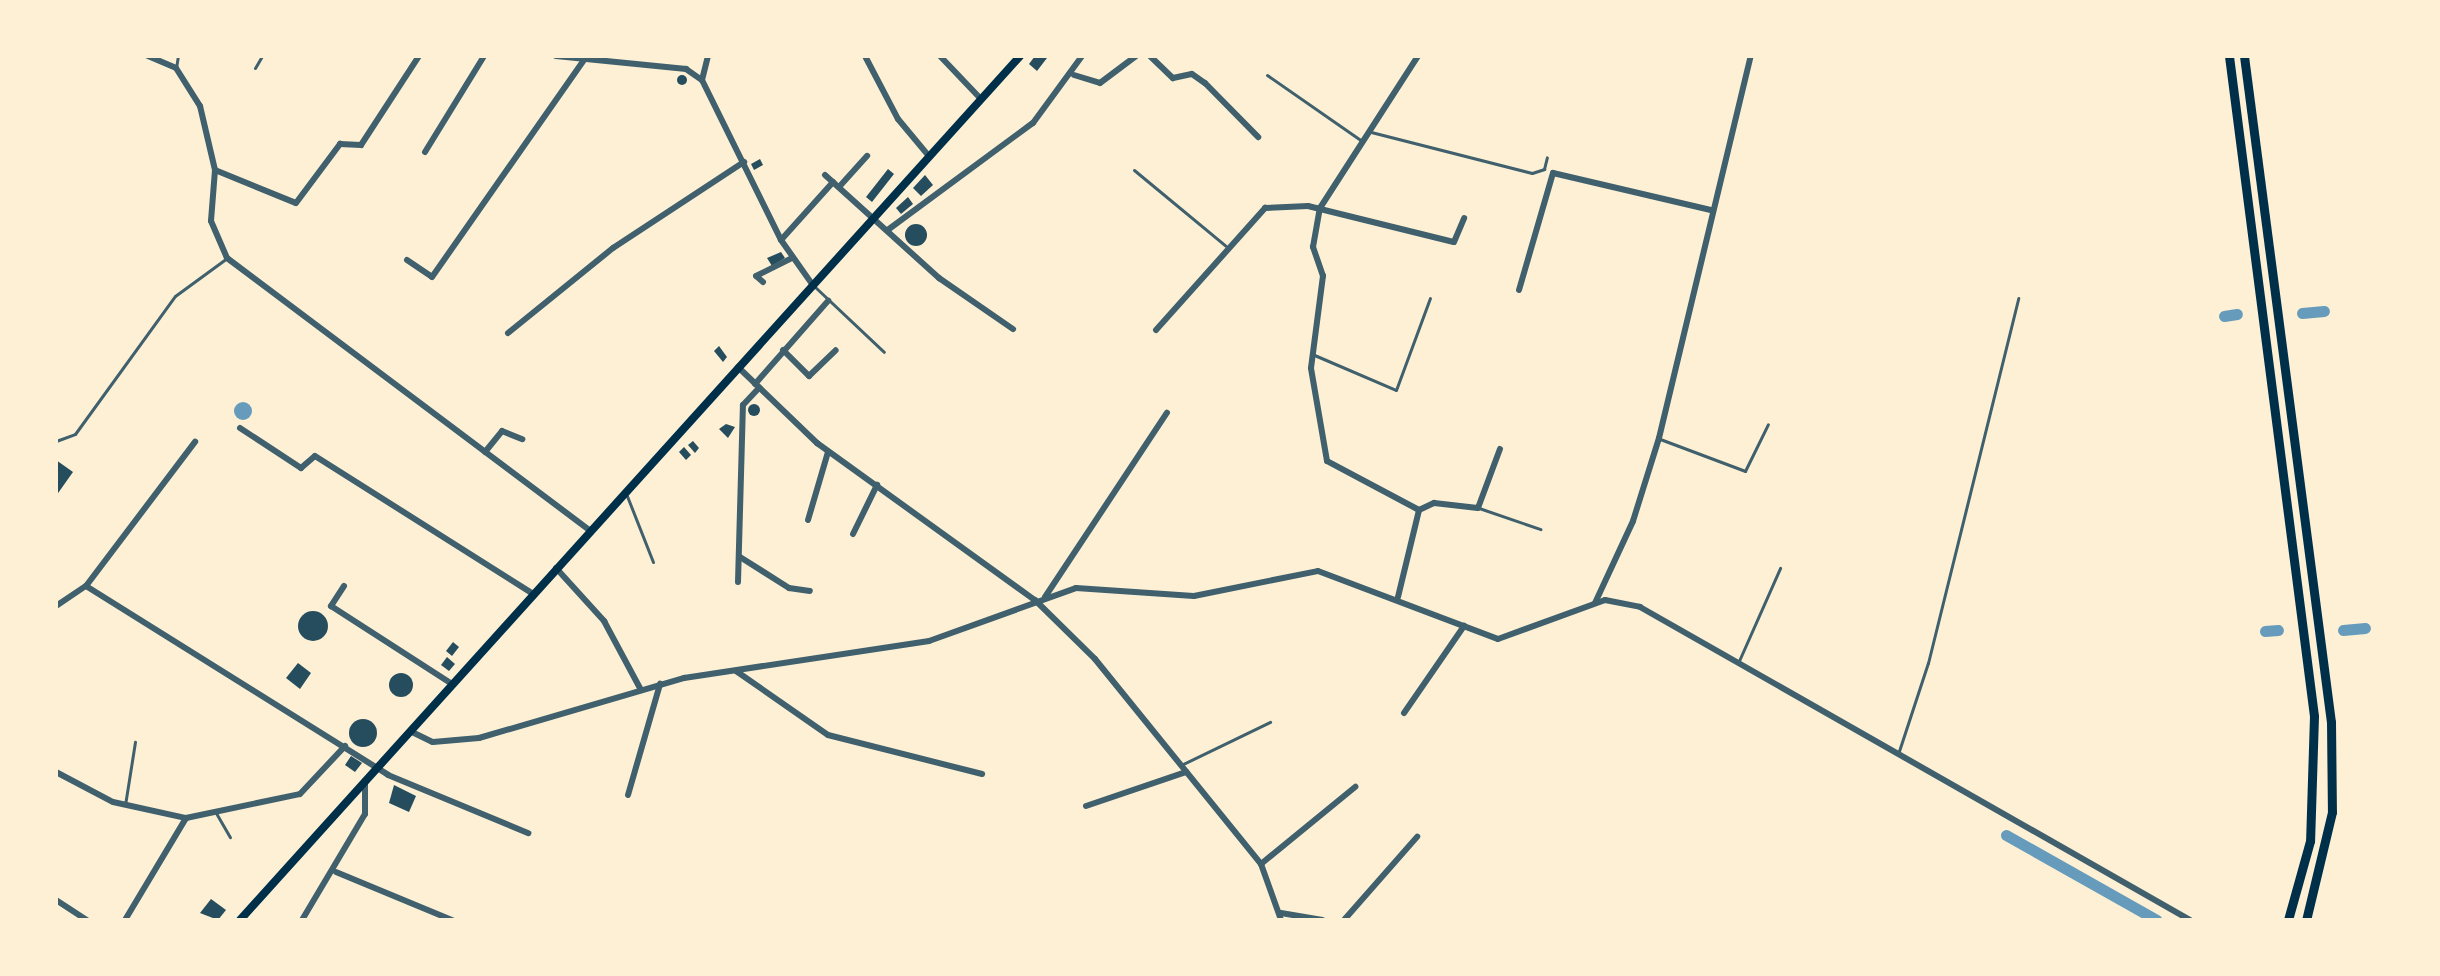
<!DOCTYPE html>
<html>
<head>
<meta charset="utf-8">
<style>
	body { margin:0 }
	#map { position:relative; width:2440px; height:976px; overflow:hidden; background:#fdf0d5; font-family:"Source Serif 4",serif }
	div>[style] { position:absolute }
	.water>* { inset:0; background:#669bbc }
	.round { border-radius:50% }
	.canal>* { height:11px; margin:-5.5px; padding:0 5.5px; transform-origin:5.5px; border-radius:5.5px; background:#669bbc }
	.building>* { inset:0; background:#264d5e }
	.service>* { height:3px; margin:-1.5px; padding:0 1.5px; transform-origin:1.5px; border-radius:1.5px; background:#3f606c }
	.minor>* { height:6px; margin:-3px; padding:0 3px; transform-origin:3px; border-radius:3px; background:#3f606c }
	.secondary>* { height:8px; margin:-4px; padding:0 4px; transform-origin:4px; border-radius:4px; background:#003049 }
	.trunk>* { height:9px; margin:-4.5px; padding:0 4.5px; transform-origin:4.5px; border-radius:4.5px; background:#003049 }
	span { translate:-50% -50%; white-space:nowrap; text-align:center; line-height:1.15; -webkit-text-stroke:6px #fdf0d5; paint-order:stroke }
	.frame { position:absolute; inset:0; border:58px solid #fdf0d5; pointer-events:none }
</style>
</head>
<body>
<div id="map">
	<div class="water">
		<div class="round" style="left:234px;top:402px;width:18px;height:18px"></div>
	</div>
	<div class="canal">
		<div style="left:2302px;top:313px;width:22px;rotate:-5deg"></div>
		<div style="left:2224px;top:316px;width:13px;rotate:-9deg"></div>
		<div style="left:2343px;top:630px;width:22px;rotate:-5deg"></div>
		<div style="left:2265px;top:631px;width:13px;rotate:-4deg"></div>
		<div style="left:2006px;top:835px;width:173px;rotate:29.4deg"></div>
	</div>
	<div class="building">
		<div style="clip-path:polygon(1035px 56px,1047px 58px,1037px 71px,1029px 64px)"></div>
		<div class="round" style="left:677px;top:75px;width:10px;height:10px"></div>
		<div style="clip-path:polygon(760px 159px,763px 165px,754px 170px,751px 164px)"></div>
		<div style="clip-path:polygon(888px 169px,894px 174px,872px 202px,866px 197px)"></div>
		<div style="clip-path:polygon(925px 175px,933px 185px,921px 196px,913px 188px)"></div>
		<div style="clip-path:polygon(908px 197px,913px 204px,901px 214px,896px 208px)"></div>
		<div class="round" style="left:905px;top:224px;width:22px;height:22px"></div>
		<div style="clip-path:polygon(781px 252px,785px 258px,772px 266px,767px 258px)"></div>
		<div style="clip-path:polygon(719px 346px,727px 357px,723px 362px,714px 351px)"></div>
		<div class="round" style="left:748px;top:404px;width:12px;height:12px"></div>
		<div style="clip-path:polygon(726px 424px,735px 427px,728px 438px,719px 429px)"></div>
		<div style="clip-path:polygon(693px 441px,699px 448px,695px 453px,688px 445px)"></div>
		<div style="clip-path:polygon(684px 447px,691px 455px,686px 460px,679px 452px)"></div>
		<div style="clip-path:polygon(56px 460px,73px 472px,56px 496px)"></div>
		<div class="round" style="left:298px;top:611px;width:30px;height:30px"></div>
		<div style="clip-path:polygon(453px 642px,459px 647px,452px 656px,446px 651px)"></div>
		<div style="clip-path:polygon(447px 657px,455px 664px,449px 671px,441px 665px)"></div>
		<div style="clip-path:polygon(298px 663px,311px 673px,300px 689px,286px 678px)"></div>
		<div class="round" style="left:389px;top:673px;width:24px;height:24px"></div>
		<div class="round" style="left:349px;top:719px;width:28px;height:28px"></div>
		<div style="clip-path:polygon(351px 756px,362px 763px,355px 772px,345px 765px)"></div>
		<div style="clip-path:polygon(394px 785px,416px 796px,409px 812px,389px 803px)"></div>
		<div style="clip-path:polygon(211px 899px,226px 910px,218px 920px,200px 913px)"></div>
	</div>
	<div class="service">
		<div style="left:176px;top:68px;width:12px;rotate:-81deg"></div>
		<div style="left:255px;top:68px;width:14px;rotate:-60deg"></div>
		<div style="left:1267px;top:75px;width:116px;rotate:34.8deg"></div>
		<div style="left:1371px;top:132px;width:166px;rotate:14.3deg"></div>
		<div style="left:1532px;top:173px;width:13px;rotate:-18deg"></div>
		<div style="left:1544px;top:169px;width:12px;rotate:-76deg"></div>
		<div style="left:1134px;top:170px;width:119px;rotate:39.6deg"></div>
		<div style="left:814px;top:286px;width:96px;rotate:43.3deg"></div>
		<div style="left:1312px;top:354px;width:91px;rotate:23.2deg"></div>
		<div style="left:1396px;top:390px;width:98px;rotate:-69.7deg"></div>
		<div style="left:1660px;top:439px;width:91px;rotate:20.6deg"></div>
		<div style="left:1745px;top:471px;width:52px;rotate:-63.9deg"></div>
		<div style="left:56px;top:441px;width:20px;rotate:-20deg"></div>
		<div style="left:75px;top:434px;width:170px;rotate:-54.1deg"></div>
		<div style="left:175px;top:296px;width:64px;rotate:-36.2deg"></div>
		<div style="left:627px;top:496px;width:71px;rotate:68.5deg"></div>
		<div style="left:1479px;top:508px;width:65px;rotate:19deg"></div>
		<div style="left:1738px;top:663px;width:104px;rotate:-66.1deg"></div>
		<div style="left:1898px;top:754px;width:96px;rotate:-71.8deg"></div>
		<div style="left:1928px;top:663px;width:376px;rotate:-76.1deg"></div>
		<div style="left:1181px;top:765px;width:99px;rotate:-25.8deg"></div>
		<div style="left:125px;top:805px;width:64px;rotate:-81deg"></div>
		<div style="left:216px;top:813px;width:28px;rotate:60deg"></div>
	</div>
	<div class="minor">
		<div style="left:148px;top:56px;width:30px;rotate:23deg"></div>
		<div style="left:176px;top:68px;width:45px;rotate:57.7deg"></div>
		<div style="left:200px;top:106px;width:66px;rotate:76.8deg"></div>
		<div style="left:215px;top:170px;width:51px;rotate:94.5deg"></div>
		<div style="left:211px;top:221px;width:40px;rotate:66.6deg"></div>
		<div style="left:227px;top:258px;width:454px;rotate:36.9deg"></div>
		<div style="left:556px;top:56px;width:131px;rotate:5.7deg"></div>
		<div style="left:686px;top:69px;width:19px;rotate:35deg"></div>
		<div style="left:702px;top:80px;width:178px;rotate:63.7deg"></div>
		<div style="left:781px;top:240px;width:54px;rotate:54.8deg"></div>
		<div style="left:865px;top:56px;width:71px;rotate:62.4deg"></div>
		<div style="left:898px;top:119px;width:47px;rotate:50.2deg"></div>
		<div style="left:940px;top:56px;width:59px;rotate:46.4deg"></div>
		<div style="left:1150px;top:56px;width:32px;rotate:44deg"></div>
		<div style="left:1173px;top:78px;width:19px;rotate:-12deg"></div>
		<div style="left:1192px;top:74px;width:16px;rotate:35deg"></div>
		<div style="left:1205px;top:83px;width:76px;rotate:45.5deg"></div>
		<div style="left:1074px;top:75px;width:27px;rotate:17deg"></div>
		<div style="left:1100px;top:83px;width:45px;rotate:-36.9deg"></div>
		<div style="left:702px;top:80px;width:25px;rotate:-76deg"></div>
		<div style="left:425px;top:152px;width:113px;rotate:-58.4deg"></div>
		<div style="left:215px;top:170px;width:87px;rotate:22.2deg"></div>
		<div style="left:296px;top:203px;width:74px;rotate:-53.3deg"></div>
		<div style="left:340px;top:144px;width:21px;rotate:3deg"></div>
		<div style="left:361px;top:145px;width:106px;rotate:-56.9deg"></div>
		<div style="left:825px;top:175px;width:154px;rotate:42.1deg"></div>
		<div style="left:939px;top:278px;width:90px;rotate:34.6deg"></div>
		<div style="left:839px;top:187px;width:42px;rotate:-47.9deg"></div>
		<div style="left:889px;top:229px;width:179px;rotate:-36.4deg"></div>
		<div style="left:1033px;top:123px;width:83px;rotate:-53.8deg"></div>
		<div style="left:781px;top:240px;width:78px;rotate:-48.1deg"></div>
		<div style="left:407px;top:260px;width:30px;rotate:34deg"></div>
		<div style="left:432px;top:277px;width:264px;rotate:-55deg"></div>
		<div style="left:763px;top:282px;width:9px;rotate:-139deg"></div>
		<div style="left:756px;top:276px;width:40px;rotate:-26.6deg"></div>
		<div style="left:1519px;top:290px;width:122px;rotate:-73.8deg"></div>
		<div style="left:1553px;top:173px;width:162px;rotate:13.2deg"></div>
		<div style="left:1156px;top:330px;width:164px;rotate:-48.2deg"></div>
		<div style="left:1265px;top:208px;width:43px;rotate:-2.7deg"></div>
		<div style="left:1308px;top:206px;width:150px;rotate:13.9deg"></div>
		<div style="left:1454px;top:242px;width:26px;rotate:-67deg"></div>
		<div style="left:508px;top:333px;width:135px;rotate:-39deg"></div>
		<div style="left:613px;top:248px;width:157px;rotate:-33.3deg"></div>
		<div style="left:783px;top:350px;width:37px;rotate:45deg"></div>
		<div style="left:809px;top:376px;width:37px;rotate:-44deg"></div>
		<div style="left:738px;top:367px;width:110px;rotate:43.9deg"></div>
		<div style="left:817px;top:443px;width:269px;rotate:35.8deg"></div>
		<div style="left:1035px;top:600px;width:84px;rotate:44.5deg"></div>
		<div style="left:1095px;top:659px;width:264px;rotate:51deg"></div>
		<div style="left:1261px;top:864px;width:59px;rotate:70.3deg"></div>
		<div style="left:755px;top:384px;width:111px;rotate:-48.7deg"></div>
		<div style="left:240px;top:428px;width:73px;rotate:33.3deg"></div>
		<div style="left:301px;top:468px;width:18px;rotate:-41deg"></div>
		<div style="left:315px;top:456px;width:258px;rotate:32.3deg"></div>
		<div style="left:485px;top:452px;width:27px;rotate:-51deg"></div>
		<div style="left:502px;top:431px;width:22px;rotate:22deg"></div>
		<div style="left:1419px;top:510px;width:17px;rotate:-25deg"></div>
		<div style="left:1434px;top:503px;width:44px;rotate:6.5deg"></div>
		<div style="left:1478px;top:508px;width:63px;rotate:-69.6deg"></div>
		<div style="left:808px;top:520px;width:71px;rotate:-73.6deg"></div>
		<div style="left:853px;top:534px;width:55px;rotate:-63.9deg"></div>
		<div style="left:740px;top:557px;width:58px;rotate:32.3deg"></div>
		<div style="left:789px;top:588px;width:21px;rotate:8deg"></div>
		<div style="left:556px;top:568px;width:72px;rotate:47.8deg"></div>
		<div style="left:604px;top:621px;width:78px;rotate:61.8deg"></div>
		<div style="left:738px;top:582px;width:177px;rotate:-88.4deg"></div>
		<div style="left:743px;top:405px;width:23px;rotate:-47deg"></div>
		<div style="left:86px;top:586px;width:356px;rotate:32deg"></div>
		<div style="left:388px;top:775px;width:152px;rotate:22.5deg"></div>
		<div style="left:86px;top:586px;width:181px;rotate:-52.9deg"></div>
		<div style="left:344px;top:586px;width:24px;rotate:123deg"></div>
		<div style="left:331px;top:606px;width:144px;rotate:32.8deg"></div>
		<div style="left:1045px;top:597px;width:221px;rotate:-56.5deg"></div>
		<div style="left:1398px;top:597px;width:89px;rotate:-76.4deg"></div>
		<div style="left:1419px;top:510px;width:104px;rotate:-152deg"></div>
		<div style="left:1327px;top:461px;width:94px;rotate:-99.8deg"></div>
		<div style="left:1311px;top:368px;width:93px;rotate:-82.6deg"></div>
		<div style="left:1323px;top:276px;width:31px;rotate:-109deg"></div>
		<div style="left:1313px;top:247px;width:40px;rotate:-80deg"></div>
		<div style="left:1320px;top:208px;width:181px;rotate:-57.2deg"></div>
		<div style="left:1595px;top:603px;width:90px;rotate:-65.1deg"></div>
		<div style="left:1633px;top:521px;width:87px;rotate:-72.6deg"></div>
		<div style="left:1659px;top:438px;width:393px;rotate:-76.5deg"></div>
		<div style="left:56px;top:606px;width:36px;rotate:-34deg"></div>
		<div style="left:736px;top:671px;width:112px;rotate:34.8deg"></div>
		<div style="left:828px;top:735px;width:159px;rotate:14.2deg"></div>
		<div style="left:1404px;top:713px;width:106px;rotate:-55.4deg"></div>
		<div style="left:410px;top:731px;width:25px;rotate:26deg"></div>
		<div style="left:433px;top:742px;width:46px;rotate:-5deg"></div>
		<div style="left:479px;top:738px;width:214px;rotate:-16.3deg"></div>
		<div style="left:684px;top:678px;width:248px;rotate:-8.6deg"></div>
		<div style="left:929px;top:641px;width:156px;rotate:-19.8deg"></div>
		<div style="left:1076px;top:588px;width:118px;rotate:3.9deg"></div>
		<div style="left:1194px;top:596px;width:126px;rotate:-11.4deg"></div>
		<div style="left:1318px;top:571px;width:192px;rotate:20.7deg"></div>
		<div style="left:1498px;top:639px;width:114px;rotate:-20deg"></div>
		<div style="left:1605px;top:600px;width:36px;rotate:11deg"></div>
		<div style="left:1640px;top:607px;width:633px;rotate:29.64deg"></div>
		<div style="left:56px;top:772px;width:64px;rotate:27.8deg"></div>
		<div style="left:113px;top:802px;width:75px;rotate:12.4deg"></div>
		<div style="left:186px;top:818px;width:116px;rotate:-11.9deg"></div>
		<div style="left:300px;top:794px;width:66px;rotate:-46.8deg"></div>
		<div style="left:628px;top:795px;width:116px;rotate:-73.9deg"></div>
		<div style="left:1086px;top:806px;width:106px;rotate:-18.8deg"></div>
		<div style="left:1261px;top:864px;width:122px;rotate:-39.3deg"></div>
		<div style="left:336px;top:872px;width:126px;rotate:22.5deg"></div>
		<div style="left:56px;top:900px;width:37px;rotate:33deg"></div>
		<div style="left:1281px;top:913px;width:42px;rotate:9.7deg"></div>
		<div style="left:125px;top:920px;width:119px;rotate:-59.1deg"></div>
		<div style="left:302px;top:920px;width:123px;rotate:-59.3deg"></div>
		<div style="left:365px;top:814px;width:33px;rotate:-90deg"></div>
		<div style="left:1344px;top:920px;width:111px;rotate:-48.7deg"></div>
	</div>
	<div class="secondary">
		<div style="left:240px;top:920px;width:1164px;rotate:-47.92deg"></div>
	</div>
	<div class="trunk">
		<div style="left:2229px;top:56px;width:665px;rotate:82.66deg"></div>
		<div style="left:2314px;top:716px;width:125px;rotate:91.8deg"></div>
		<div style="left:2310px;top:841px;width:82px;rotate:105.6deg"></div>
		<div style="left:2244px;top:56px;width:672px;rotate:82.56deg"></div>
		<div style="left:2331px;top:722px;width:90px;rotate:89.4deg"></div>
		<div style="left:2332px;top:812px;width:111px;rotate:103.5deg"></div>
	</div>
	<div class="frame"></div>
</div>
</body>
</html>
